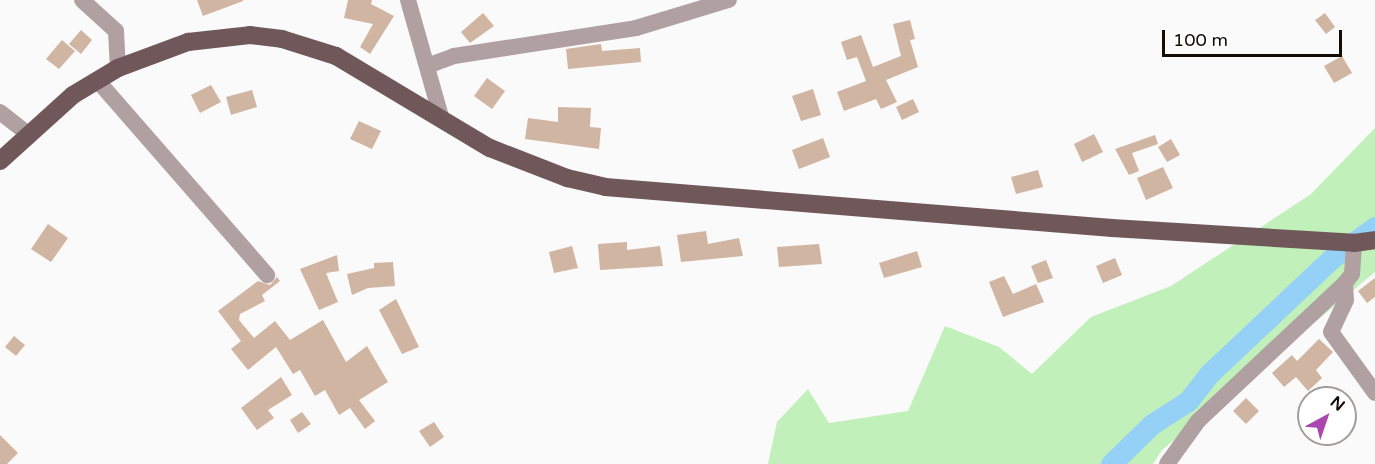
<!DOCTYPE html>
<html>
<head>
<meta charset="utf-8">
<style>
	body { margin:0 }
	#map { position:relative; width:1375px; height:464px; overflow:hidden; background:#fafafa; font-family:"Varela Round",sans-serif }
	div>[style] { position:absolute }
	.green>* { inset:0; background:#c1f0ba }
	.river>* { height:21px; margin:-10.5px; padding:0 10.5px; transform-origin:10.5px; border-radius:10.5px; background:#95d0f6 }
	.building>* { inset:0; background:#d0b5a2 }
	.minor>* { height:16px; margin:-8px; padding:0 8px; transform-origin:8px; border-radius:8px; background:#b0a0a2 }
	.major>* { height:18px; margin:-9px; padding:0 9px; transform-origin:9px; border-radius:9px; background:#70575a }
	span { translate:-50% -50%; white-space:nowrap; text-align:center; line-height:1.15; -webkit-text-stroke:4.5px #fff; paint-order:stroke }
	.north { position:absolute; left:1297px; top:386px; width:60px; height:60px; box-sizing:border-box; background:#fff; border:2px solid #a19e9b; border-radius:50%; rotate:40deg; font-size:16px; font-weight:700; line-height:24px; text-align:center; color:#150c06 }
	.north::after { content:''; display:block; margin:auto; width:21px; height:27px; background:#aa47ae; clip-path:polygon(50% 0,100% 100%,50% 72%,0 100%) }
	.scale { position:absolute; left:1162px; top:30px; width:180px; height:27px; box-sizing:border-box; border:3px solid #150c06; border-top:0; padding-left:8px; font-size:18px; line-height:21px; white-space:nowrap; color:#150c06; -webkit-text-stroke:4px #fff; paint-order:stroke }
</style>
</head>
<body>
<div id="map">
	<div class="green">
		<div style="clip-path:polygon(1375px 128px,1375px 272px,1162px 450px,1153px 464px,768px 464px,777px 422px,808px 389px,829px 423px,908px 411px,945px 326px,999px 347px,1032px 374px,1091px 317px,1171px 286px,1311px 194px)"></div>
	</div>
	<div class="river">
		<div style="left:1111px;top:464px;width:57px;rotate:-44.3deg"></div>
		<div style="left:1152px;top:424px;width:43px;rotate:-32.6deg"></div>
		<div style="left:1188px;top:401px;width:34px;rotate:-52deg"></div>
		<div style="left:1209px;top:374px;width:169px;rotate:-43.3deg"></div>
		<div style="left:1332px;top:258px;width:53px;rotate:-35.8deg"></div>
	</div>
	<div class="building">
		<div style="clip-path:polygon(197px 0,243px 0,243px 1px,203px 16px)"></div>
		<div style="clip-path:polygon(348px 0,372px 0,371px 4px,394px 16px,370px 54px,360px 47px,373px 24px,344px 18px)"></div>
		<div style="clip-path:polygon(483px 13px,494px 26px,470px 43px,461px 32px)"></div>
		<div style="clip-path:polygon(1325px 13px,1335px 27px,1326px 34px,1315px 20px)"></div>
		<div style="clip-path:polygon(910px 20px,915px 39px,910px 40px,918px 67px,886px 80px,897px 102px,881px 109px,876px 99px,844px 111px,837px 92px,866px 81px,857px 57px,847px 60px,841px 42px,861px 35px,873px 67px,901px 56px,893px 24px)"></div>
		<div style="clip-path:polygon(81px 30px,92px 40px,81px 54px,69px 44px)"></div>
		<div style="clip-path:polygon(62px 40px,75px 51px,59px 69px,46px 59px)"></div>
		<div style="clip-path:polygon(601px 44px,602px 51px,640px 48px,641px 62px,568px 69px,566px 49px)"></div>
		<div style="clip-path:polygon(1342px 56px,1352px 73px,1334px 83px,1324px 66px)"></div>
		<div style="clip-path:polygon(487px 78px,505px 91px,492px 109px,474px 96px)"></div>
		<div style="clip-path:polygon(211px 85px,221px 102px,200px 113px,191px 95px)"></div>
		<div style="clip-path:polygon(813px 89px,821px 115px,801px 121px,792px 96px)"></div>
		<div style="clip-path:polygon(252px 90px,257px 107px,231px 115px,226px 97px)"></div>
		<div style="clip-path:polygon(913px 99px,919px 112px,902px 120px,896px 107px)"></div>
		<div style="clip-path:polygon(558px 107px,591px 108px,590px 127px,601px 128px,599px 149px,525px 139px,528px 118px,558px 122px)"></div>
		<div style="clip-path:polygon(359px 121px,381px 131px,372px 149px,350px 139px)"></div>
		<div style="clip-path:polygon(1094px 134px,1103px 152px,1082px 162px,1074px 144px)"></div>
		<div style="clip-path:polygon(1155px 135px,1158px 144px,1132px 153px,1139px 171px,1129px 175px,1115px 149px)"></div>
		<div style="clip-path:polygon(823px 138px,830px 157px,799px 169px,792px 150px)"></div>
		<div style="clip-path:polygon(1171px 139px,1180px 155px,1167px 162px,1158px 147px)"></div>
		<div style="clip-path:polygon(1163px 167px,1173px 188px,1146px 200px,1137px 178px)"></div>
		<div style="clip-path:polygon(1038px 170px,1043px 187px,1016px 194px,1011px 177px)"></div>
		<div style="clip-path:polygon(48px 224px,68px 238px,51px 262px,31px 249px)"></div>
		<div style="clip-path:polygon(706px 231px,708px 244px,739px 238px,743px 256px,681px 262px,677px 235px)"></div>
		<div style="clip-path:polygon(627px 242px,627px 250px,660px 246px,663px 266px,600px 270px,598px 244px)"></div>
		<div style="clip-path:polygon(819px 244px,822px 264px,779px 267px,777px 247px)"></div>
		<div style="clip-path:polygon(572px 246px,578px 268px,554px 273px,549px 252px)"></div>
		<div style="clip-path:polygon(917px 251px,922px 267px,884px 278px,879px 263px)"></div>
		<div style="clip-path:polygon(337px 255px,339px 271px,326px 273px,338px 302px,319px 310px,300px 269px)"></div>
		<div style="clip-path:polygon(1115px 258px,1122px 275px,1103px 283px,1096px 266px)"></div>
		<div style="clip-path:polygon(1046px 260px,1053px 278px,1038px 283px,1031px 266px)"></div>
		<div style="clip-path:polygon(393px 262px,395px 286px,368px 288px,352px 295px,347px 274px,374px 268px,374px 263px)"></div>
		<div style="clip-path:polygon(1004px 276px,1013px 294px,1036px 284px,1044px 302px,1003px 317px,989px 282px)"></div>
		<div style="clip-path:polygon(277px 277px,280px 281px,262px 295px,265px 301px,240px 314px,239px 320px,254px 338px,275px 321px,290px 340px,323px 320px,346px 362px,367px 346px,388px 382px,359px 400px,375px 421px,365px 429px,350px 408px,339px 415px,325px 390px,315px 396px,300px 370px,293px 374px,276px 347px,248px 370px,231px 349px,241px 341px,218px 311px,258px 281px,270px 285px)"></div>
		<div style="clip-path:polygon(1375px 278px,1375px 297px,1367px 303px,1358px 291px)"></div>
		<div style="clip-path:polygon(396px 299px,419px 347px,402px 354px,379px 310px)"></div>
		<div style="clip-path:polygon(14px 336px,25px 345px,16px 356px,5px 347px)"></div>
		<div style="clip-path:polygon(1319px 339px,1333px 352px,1316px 370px,1322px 378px,1308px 391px,1296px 377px,1284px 387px,1272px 373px,1292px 355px,1297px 361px)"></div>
		<div style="clip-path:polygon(281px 377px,292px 395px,268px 410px,274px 418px,257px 430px,241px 408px)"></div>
		<div style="clip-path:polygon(1246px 398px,1259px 411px,1246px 424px,1233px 411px)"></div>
		<div style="clip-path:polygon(302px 412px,311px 424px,298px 433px,290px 420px)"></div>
		<div style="clip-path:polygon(434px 422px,444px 437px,430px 447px,419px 431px)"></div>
		<div style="clip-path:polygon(0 435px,18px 453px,7px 464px,0 464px)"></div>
	</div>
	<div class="minor">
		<div style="left:82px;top:0;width:46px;rotate:42.4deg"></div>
		<div style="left:116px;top:31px;width:37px;rotate:87deg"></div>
		<div style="left:408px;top:0;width:122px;rotate:74.2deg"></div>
		<div style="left:427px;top:66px;width:29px;rotate:-20deg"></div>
		<div style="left:454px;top:56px;width:184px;rotate:-8.7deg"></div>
		<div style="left:636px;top:28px;width:97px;rotate:-16.8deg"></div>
		<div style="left:97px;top:80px;width:259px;rotate:48.9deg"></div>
		<div style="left:0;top:112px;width:34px;rotate:38deg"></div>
		<div style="left:1345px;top:283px;width:17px;rotate:87deg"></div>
		<div style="left:1346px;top:300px;width:35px;rotate:115deg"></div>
		<div style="left:1331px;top:332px;width:75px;rotate:54.2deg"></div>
		<div style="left:1167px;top:464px;width:53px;rotate:-54.2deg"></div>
		<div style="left:1198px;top:421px;width:202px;rotate:-43.2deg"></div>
		<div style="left:1345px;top:283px;width:11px;rotate:-52deg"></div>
		<div style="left:1352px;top:274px;width:31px;rotate:-86deg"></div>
	</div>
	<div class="major">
		<div style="left:0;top:161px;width:98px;rotate:-42.1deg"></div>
		<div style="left:73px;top:95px;width:52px;rotate:-31deg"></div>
		<div style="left:118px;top:68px;width:75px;rotate:-20.4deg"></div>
		<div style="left:188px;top:42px;width:62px;rotate:-6.4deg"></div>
		<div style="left:250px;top:35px;width:32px;rotate:7deg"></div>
		<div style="left:282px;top:39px;width:57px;rotate:17.5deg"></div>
		<div style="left:336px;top:56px;width:179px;rotate:30.9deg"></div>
		<div style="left:490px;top:148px;width:83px;rotate:21.3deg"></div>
		<div style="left:567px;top:178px;width:39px;rotate:13deg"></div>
		<div style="left:605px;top:187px;width:509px;rotate:4.62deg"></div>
		<div style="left:1112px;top:228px;width:242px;rotate:3.5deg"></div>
		<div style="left:1354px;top:243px;width:21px;rotate:-8deg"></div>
	</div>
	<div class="north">N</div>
	<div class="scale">100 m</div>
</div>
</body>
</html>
